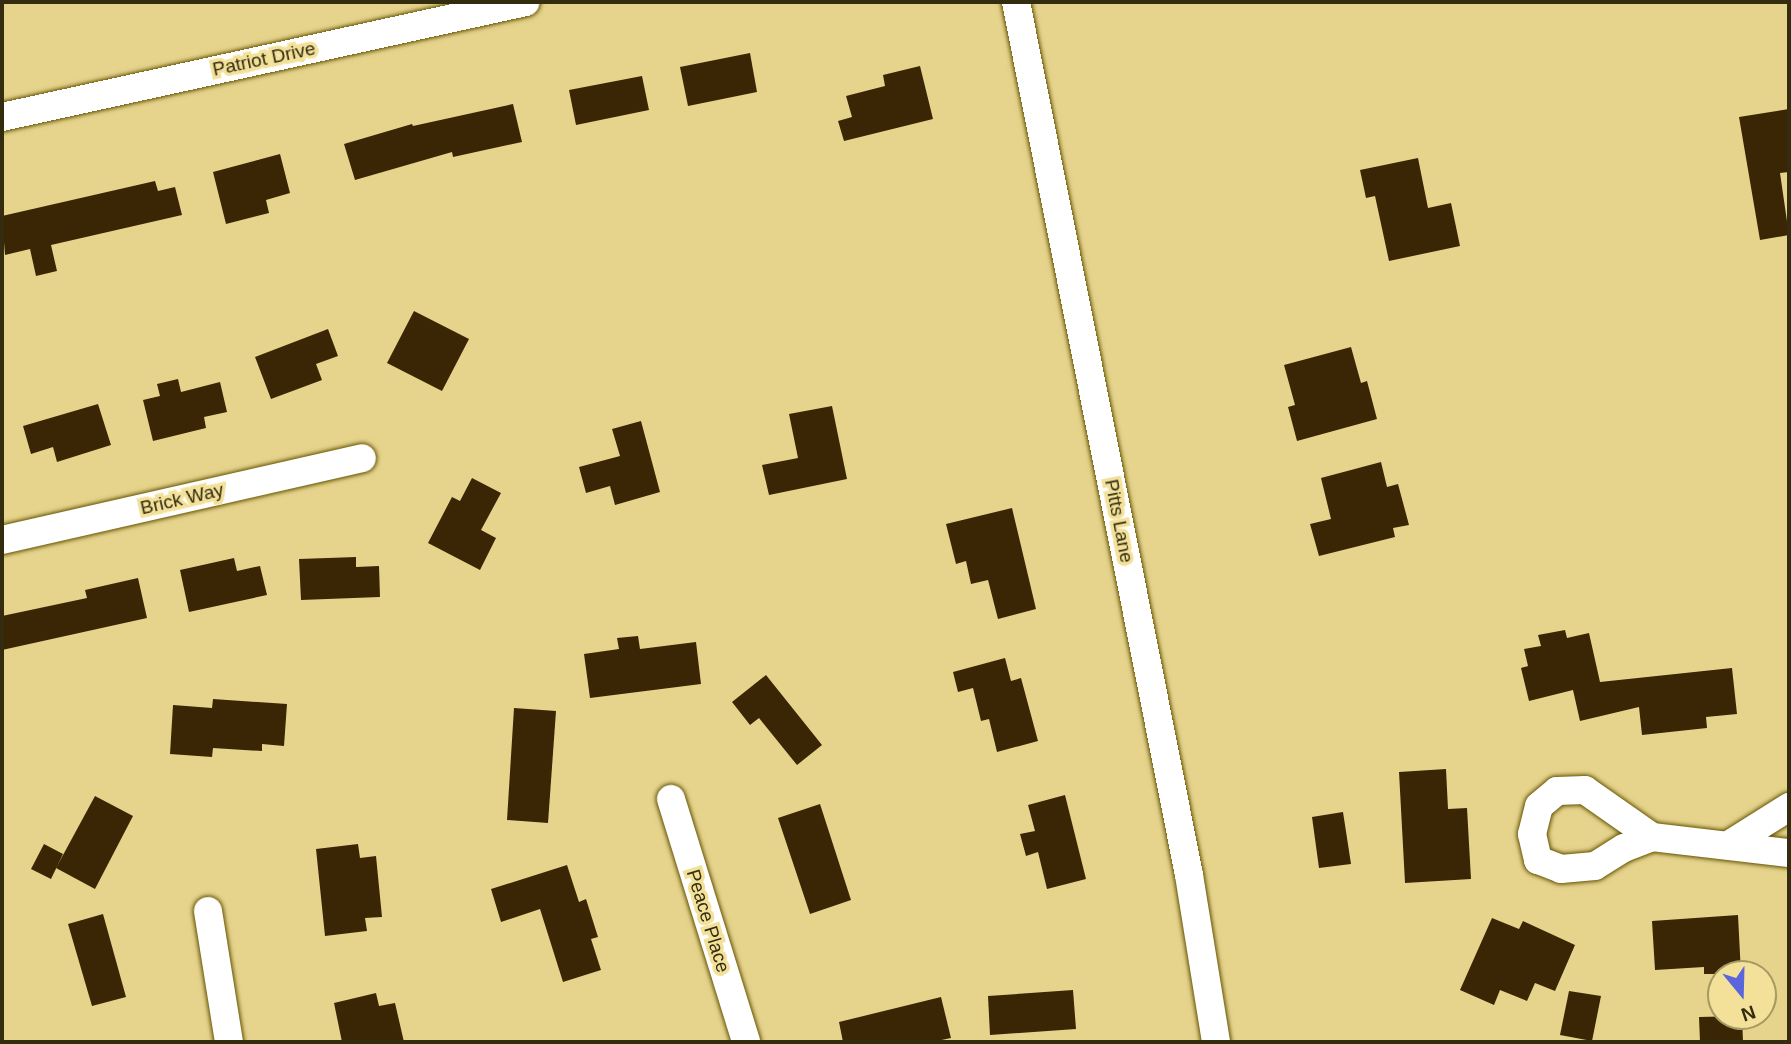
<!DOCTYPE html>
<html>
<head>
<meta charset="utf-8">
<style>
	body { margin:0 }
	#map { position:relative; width:1791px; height:1044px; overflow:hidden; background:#e6d48d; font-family:Helvetica,sans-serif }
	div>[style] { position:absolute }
	.building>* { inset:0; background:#3a2605 }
	.roads { filter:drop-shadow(0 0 2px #665503) drop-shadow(0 0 2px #665503) }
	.street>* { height:28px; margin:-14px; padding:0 14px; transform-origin:14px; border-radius:14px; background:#fff }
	span { translate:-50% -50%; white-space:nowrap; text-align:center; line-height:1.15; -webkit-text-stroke:7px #f3e19a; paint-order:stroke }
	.street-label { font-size:19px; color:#332c0f }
	.frame { position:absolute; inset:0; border:4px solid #332c0f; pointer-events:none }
	.north { position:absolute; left:1707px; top:960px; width:70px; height:70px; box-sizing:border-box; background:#f3e19a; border:2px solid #a69962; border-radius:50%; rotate:161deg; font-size:19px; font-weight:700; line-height:28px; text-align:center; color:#332c0f }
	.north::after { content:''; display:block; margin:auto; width:24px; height:32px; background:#5b65dc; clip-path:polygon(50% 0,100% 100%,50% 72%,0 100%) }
</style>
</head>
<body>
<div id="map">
	<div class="building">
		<div style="clip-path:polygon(750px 53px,757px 92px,688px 106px,680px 67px)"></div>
		<div style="clip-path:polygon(920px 66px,933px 119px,844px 141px,838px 121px,852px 117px,846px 96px,885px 86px,883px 75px)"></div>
		<div style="clip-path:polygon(642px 76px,649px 110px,576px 125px,569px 90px)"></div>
		<div style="clip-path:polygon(513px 104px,522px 142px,453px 157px,452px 152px,355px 180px,344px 144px,412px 124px,413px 126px)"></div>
		<div style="clip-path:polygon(1789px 109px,1789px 172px,1780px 173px,1789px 235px,1760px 240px,1739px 117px)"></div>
		<div style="clip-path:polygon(280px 154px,290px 193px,266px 200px,269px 213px,226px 224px,213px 172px)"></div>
		<div style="clip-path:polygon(1418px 158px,1428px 208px,1451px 203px,1460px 246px,1389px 261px,1375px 196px,1366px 198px,1360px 170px)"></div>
		<div style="clip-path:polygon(155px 181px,158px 191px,175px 187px,182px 215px,51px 245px,57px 271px,36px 276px,30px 249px,5px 255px,2px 216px)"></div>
		<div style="clip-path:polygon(414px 311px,469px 339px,442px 391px,387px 363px)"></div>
		<div style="clip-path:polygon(328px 329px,338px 356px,316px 364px,322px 380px,271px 399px,255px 357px)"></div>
		<div style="clip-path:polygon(1351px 347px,1361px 383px,1367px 381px,1377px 419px,1297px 441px,1288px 407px,1295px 405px,1284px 365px)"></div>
		<div style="clip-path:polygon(178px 379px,181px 392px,220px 382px,227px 412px,204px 417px,206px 428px,153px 441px,143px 400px,160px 396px,157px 384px)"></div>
		<div style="clip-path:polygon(98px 404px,111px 445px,57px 462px,53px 447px,31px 454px,23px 426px)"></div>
		<div style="clip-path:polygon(832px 406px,847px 479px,769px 495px,762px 465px,798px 458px,789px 414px)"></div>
		<div style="clip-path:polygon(641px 421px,660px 492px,615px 505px,610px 486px,586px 493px,579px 467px,620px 456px,612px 429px)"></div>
		<div style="clip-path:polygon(1381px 462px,1387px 487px,1398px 484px,1409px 525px,1393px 528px,1395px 537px,1319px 556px,1310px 524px,1331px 519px,1321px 478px)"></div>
		<div style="clip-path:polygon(472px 478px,501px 493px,481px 530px,496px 538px,480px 570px,428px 543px,452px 497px,460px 501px)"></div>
		<div style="clip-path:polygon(1012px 508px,1036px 609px,998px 619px,988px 580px,971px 584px,966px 561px,956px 564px,946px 524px)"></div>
		<div style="clip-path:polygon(356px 557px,356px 567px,379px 566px,380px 597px,301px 600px,299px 559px)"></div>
		<div style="clip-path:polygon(234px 558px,237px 571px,260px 566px,267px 595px,189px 612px,180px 570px)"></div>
		<div style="clip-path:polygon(138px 578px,147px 618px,2px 650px,2px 616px,87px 598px,85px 590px)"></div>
		<div style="clip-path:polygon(1565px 630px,1567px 638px,1589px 633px,1600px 682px,1732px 668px,1737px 714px,1706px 717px,1707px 728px,1642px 735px,1639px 707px,1580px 721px,1573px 690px,1529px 701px,1521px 668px,1528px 666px,1524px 649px,1541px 646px,1538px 635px)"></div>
		<div style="clip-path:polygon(638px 636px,640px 649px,696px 642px,701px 684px,590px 698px,584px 654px,619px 649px,617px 638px)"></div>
		<div style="clip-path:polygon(1005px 658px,1011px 681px,1021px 678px,1038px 741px,997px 752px,989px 719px,981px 721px,973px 688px,958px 692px,953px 672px)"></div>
		<div style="clip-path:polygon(766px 675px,822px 745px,797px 765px,759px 718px,750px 725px,732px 702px)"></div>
		<div style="clip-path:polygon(213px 699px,287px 704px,284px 746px,262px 744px,262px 751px,213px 748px,212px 757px,170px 754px,173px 705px,212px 708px)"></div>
		<div style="clip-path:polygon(514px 708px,556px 711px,548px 823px,507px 820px)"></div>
		<div style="clip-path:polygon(1446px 769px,1448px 809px,1467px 808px,1471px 879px,1405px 883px,1399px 772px)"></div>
		<div style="clip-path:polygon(1065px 795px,1086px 879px,1047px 889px,1038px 852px,1026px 856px,1020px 834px,1035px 831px,1028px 805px)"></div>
		<div style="clip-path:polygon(95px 796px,133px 816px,95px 889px,56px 868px)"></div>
		<div style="clip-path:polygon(820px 804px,851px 900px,810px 914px,778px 818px)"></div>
		<div style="clip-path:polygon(1343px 812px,1351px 864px,1319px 868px,1312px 817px)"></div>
		<div style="clip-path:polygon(44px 844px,63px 854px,51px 879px,31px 869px)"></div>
		<div style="clip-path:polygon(358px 844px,360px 858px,376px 856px,382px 917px,365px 918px,367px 931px,325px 936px,316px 849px)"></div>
		<div style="clip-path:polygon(567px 865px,579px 902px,586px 899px,598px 937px,591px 939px,601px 970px,563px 982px,540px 909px,501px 922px,491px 889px)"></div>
		<div style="clip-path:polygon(103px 914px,126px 997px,92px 1006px,68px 924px)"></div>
		<div style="clip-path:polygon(1738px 915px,1741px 974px,1704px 974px,1704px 967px,1655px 970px,1652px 921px)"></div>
		<div style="clip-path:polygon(1492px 918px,1519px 929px,1523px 921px,1575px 945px,1555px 991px,1535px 983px,1527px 1001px,1500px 990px,1494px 1005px,1460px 990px)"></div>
		<div style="clip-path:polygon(1073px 990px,1076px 1029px,990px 1035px,988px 996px)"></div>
		<div style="clip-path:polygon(1569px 991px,1601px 996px,1592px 1041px,1560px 1035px)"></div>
		<div style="clip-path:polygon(376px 993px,379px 1006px,395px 1003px,404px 1042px,342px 1042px,334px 1003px)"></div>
		<div style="clip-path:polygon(941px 997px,951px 1038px,932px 1042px,843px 1042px,839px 1022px)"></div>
		<div style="clip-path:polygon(1742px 1016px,1743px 1042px,1700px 1042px,1699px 1017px)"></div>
	</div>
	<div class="roads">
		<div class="street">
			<div style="left:1016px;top:2px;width:890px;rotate:78.79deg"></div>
			<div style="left:1189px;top:875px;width:169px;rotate:80.8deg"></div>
			<div style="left:2px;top:117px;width:536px;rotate:-12.38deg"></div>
			<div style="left:2px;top:540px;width:369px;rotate:-12.8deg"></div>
			<div style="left:671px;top:799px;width:254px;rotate:72.8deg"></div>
			<div style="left:1652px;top:837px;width:82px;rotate:-145deg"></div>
			<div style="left:1585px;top:790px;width:28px;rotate:178deg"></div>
			<div style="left:1557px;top:791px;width:23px;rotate:140deg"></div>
			<div style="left:1539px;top:806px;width:29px;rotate:104deg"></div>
			<div style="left:1532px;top:834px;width:27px;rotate:77deg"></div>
			<div style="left:1538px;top:860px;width:25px;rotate:21deg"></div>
			<div style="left:1561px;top:869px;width:34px;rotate:-5deg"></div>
			<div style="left:1595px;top:866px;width:34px;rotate:-32deg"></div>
			<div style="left:1624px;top:848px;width:30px;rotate:-21deg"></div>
			<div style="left:1652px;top:837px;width:138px;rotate:6.7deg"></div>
			<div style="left:1730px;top:844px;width:70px;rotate:-32.1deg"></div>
			<div style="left:208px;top:911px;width:133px;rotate:80.9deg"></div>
		</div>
	</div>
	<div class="street-label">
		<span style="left:264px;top:59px;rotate:-12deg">Patriot Drive</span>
		<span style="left:182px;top:499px;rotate:-13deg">Brick Way</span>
		<span style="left:1119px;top:521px;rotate:79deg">Pitts Lane</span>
		<span style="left:708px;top:921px;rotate:73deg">Peace Place</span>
	</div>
	<div class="frame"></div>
	<div class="north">N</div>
</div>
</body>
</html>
